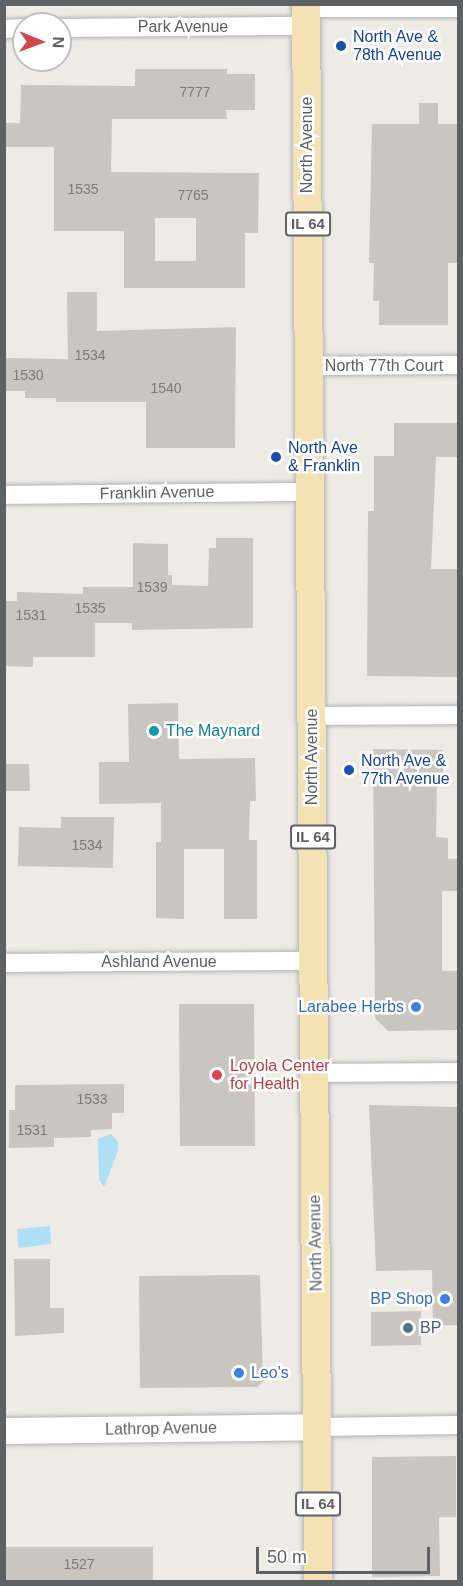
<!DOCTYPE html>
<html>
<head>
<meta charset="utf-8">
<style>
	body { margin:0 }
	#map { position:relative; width:463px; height:1586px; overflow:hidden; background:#eeebe6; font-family:Arial,sans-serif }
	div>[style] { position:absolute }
	.water>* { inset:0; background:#afdff4 }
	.building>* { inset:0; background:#c9c6c2 }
	.roads { filter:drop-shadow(0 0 2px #b1b3b6) drop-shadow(0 0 2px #b1b3b6) }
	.street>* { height:18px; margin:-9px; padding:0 9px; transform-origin:9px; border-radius:9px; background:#fff }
	.secondary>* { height:26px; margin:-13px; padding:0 13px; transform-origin:13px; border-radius:13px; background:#fff }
	.primary>* { height:28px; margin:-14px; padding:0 14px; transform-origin:14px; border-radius:14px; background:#f5e2b4 }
	.dots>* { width:16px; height:16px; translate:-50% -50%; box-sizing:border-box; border:3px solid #fff; border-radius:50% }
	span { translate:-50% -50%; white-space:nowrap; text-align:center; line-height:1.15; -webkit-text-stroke:5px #fff; paint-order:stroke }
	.number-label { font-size:14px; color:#787a7c }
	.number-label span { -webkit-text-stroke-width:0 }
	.shield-label span { padding:2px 4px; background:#fff; border:2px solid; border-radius:4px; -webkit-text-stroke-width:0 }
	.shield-label { font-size:15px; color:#5d6164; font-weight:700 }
	.street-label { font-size:16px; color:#5d6164 }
	.transit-label { font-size:16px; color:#164399 }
	.left { translate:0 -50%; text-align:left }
	.culture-label { font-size:16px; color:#0d838f }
	.shop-label { font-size:16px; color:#366cbe }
	.right { translate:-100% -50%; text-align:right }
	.health-label { font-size:16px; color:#be3a42 }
	.service-label { font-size:16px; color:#4e5e75 }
	.frame { position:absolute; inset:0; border:6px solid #5d6164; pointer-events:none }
	.north { position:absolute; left:12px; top:12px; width:60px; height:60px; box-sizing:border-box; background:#fff; border:2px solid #bec0c1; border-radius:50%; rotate:91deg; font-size:16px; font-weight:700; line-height:24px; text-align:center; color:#5d6164 }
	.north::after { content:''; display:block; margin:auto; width:21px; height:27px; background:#d3464d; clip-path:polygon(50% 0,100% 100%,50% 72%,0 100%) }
	.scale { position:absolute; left:256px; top:1547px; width:174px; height:27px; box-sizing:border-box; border:3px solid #5d6164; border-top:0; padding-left:8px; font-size:18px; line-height:21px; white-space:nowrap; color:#5d6164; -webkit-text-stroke:4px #fff; paint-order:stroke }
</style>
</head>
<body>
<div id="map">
	<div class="water">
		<div style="clip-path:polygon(111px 1134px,118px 1142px,118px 1151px,104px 1187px,99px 1179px,98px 1139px)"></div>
		<div style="clip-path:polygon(50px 1226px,51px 1244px,18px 1248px,17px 1229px)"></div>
	</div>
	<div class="building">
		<div style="clip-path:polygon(evenodd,135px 69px,227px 69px,227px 74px,255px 74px,255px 110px,226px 110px,227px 119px,112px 119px,111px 172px,259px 173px,258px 233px,245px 233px,245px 288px,124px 288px,124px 231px,54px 231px,54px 147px,4px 147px,4px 123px,20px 123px,21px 85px,135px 86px,135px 69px,155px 218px,196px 218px,196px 261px,155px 261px,155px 218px)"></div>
		<div style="clip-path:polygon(419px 103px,438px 103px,438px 124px,459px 124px,459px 263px,448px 263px,448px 325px,379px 325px,379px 301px,373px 301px,374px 263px,369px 263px,372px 124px,419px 124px)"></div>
		<div style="clip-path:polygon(67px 292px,97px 292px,97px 331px,236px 327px,235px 448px,146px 448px,146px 402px,56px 402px,56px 398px,25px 398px,25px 391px,5px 391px,5px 358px,68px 359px)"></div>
		<div style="clip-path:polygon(394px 423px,459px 423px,459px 457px,436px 457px,431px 569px,459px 569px,459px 677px,367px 676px,368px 511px,374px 511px,374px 456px,394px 456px)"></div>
		<div style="clip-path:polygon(216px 538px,253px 538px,253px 628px,132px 630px,132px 623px,95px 623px,95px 657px,33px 657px,33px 667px,4px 666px,4px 601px,17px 601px,17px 592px,83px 594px,83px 587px,133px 587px,133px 543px,168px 544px,168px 575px,172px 575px,172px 585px,208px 586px,209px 548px,216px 548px)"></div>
		<div style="clip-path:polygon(178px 703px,179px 759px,255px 758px,256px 801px,250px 801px,249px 840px,257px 840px,257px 919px,224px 919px,224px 849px,184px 849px,184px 919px,156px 918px,156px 842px,161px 842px,161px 803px,99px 804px,99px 762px,129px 762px,128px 704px)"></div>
		<div style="clip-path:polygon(373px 749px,443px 750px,443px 775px,437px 775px,436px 837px,448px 838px,448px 859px,459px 859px,459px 891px,442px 891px,442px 971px,459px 971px,458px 1030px,388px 1031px,375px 1018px)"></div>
		<div style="clip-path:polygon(6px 764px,29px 764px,30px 791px,6px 791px)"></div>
		<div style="clip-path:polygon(61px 817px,114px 817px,113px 868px,18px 866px,19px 827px,61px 828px)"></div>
		<div style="clip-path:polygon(179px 1004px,254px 1004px,255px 1146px,180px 1146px)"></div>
		<div style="clip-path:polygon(124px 1084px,124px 1113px,112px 1113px,112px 1129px,91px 1130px,91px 1137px,54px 1138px,54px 1147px,9px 1148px,9px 1110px,15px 1110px,15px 1085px)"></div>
		<div style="clip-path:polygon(369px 1105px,459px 1107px,459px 1325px,433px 1326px,432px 1270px,376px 1271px)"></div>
		<div style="clip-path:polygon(14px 1259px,50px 1259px,50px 1308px,64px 1308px,64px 1333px,15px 1336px)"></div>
		<div style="clip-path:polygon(260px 1275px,263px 1382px,257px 1387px,140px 1388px,139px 1276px)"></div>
		<div style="clip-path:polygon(421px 1311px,421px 1345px,371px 1346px,371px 1312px)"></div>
		<div style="clip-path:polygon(456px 1456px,456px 1517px,439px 1517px,440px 1576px,372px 1577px,372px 1457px)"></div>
		<div style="clip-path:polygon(4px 1547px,153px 1547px,153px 1581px,4px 1581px)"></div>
	</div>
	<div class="roads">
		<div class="street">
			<div style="left:306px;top:8px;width:152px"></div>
			<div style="left:60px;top:28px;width:246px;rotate:-0.5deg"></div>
			<div style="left:4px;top:29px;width:20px;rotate:-3deg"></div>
			<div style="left:309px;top:366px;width:149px;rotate:-0.4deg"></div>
			<div style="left:4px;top:495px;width:306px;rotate:-0.6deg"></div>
			<div style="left:312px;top:716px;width:146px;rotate:-0.4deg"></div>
			<div style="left:4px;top:963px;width:310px;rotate:-0.4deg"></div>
			<div style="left:314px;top:1073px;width:144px;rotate:-0.4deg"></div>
			<div style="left:318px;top:1427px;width:140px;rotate:-0.8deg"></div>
		</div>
		<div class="secondary">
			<div style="left:4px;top:1431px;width:314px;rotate:-0.7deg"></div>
		</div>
		<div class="primary">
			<div style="left:306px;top:4px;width:1578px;rotate:89.56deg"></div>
		</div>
	</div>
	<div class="dots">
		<div style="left:341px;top:46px;background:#1a4fb4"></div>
		<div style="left:276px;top:457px;background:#1a4fb4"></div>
		<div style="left:154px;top:731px;background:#0f9aa8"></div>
		<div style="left:349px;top:770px;background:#1a4fb4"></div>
		<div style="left:416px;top:1007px;background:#3f7fe0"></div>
		<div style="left:217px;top:1075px;background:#e0444e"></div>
		<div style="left:445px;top:1299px;background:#3f7fe0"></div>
		<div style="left:408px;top:1328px;background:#5c6f8a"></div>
		<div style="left:239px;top:1373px;background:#3f7fe0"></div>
	</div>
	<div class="number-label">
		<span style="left:195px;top:92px">7777</span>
		<span style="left:83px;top:189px">1535</span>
		<span style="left:193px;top:195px">7765</span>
		<span style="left:90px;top:355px">1534</span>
		<span style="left:28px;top:375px">1530</span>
		<span style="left:166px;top:388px">1540</span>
		<span style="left:152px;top:587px">1539</span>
		<span style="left:90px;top:608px">1535</span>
		<span style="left:31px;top:615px">1531</span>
		<span style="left:87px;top:845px">1534</span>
		<span style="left:92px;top:1099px">1533</span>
		<span style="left:32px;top:1130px">1531</span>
		<span style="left:79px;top:1564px">1527</span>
	</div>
	<div class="shield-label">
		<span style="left:308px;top:224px">IL 64</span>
		<span style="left:313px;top:837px">IL 64</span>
		<span style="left:318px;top:1504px">IL 64</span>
	</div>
	<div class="street-label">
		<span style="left:183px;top:27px">Park Avenue</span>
		<span style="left:307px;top:145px;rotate:-90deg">North Avenue</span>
		<span style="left:384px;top:366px">North 77th Court</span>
		<span style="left:157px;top:493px;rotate:-1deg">Franklin Avenue</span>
		<span style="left:312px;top:757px;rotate:-90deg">North Avenue</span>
		<span style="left:159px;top:962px">Ashland Avenue</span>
		<span style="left:316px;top:1243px;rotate:-91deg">North Avenue</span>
		<span style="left:161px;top:1429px;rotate:-1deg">Lathrop Avenue</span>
	</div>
	<div class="transit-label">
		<span class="left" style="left:353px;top:46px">North Ave &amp;<br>78th Avenue</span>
		<span class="left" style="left:288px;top:457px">North Ave<br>&amp; Franklin</span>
		<span class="left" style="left:361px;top:770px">North Ave &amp;<br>77th Avenue</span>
	</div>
	<div class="culture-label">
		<span class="left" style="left:166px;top:731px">The Maynard</span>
	</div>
	<div class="shop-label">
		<span class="right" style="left:404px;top:1007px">Larabee Herbs</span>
		<span class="right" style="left:433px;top:1299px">BP Shop</span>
		<span class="left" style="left:251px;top:1373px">Leo's</span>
	</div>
	<div class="health-label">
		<span class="left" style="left:230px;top:1075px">Loyola Center<br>for Health</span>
	</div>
	<div class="service-label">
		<span class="left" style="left:420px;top:1328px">BP</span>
	</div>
	<div class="frame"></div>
	<div class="north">N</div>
	<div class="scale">50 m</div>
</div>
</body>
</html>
